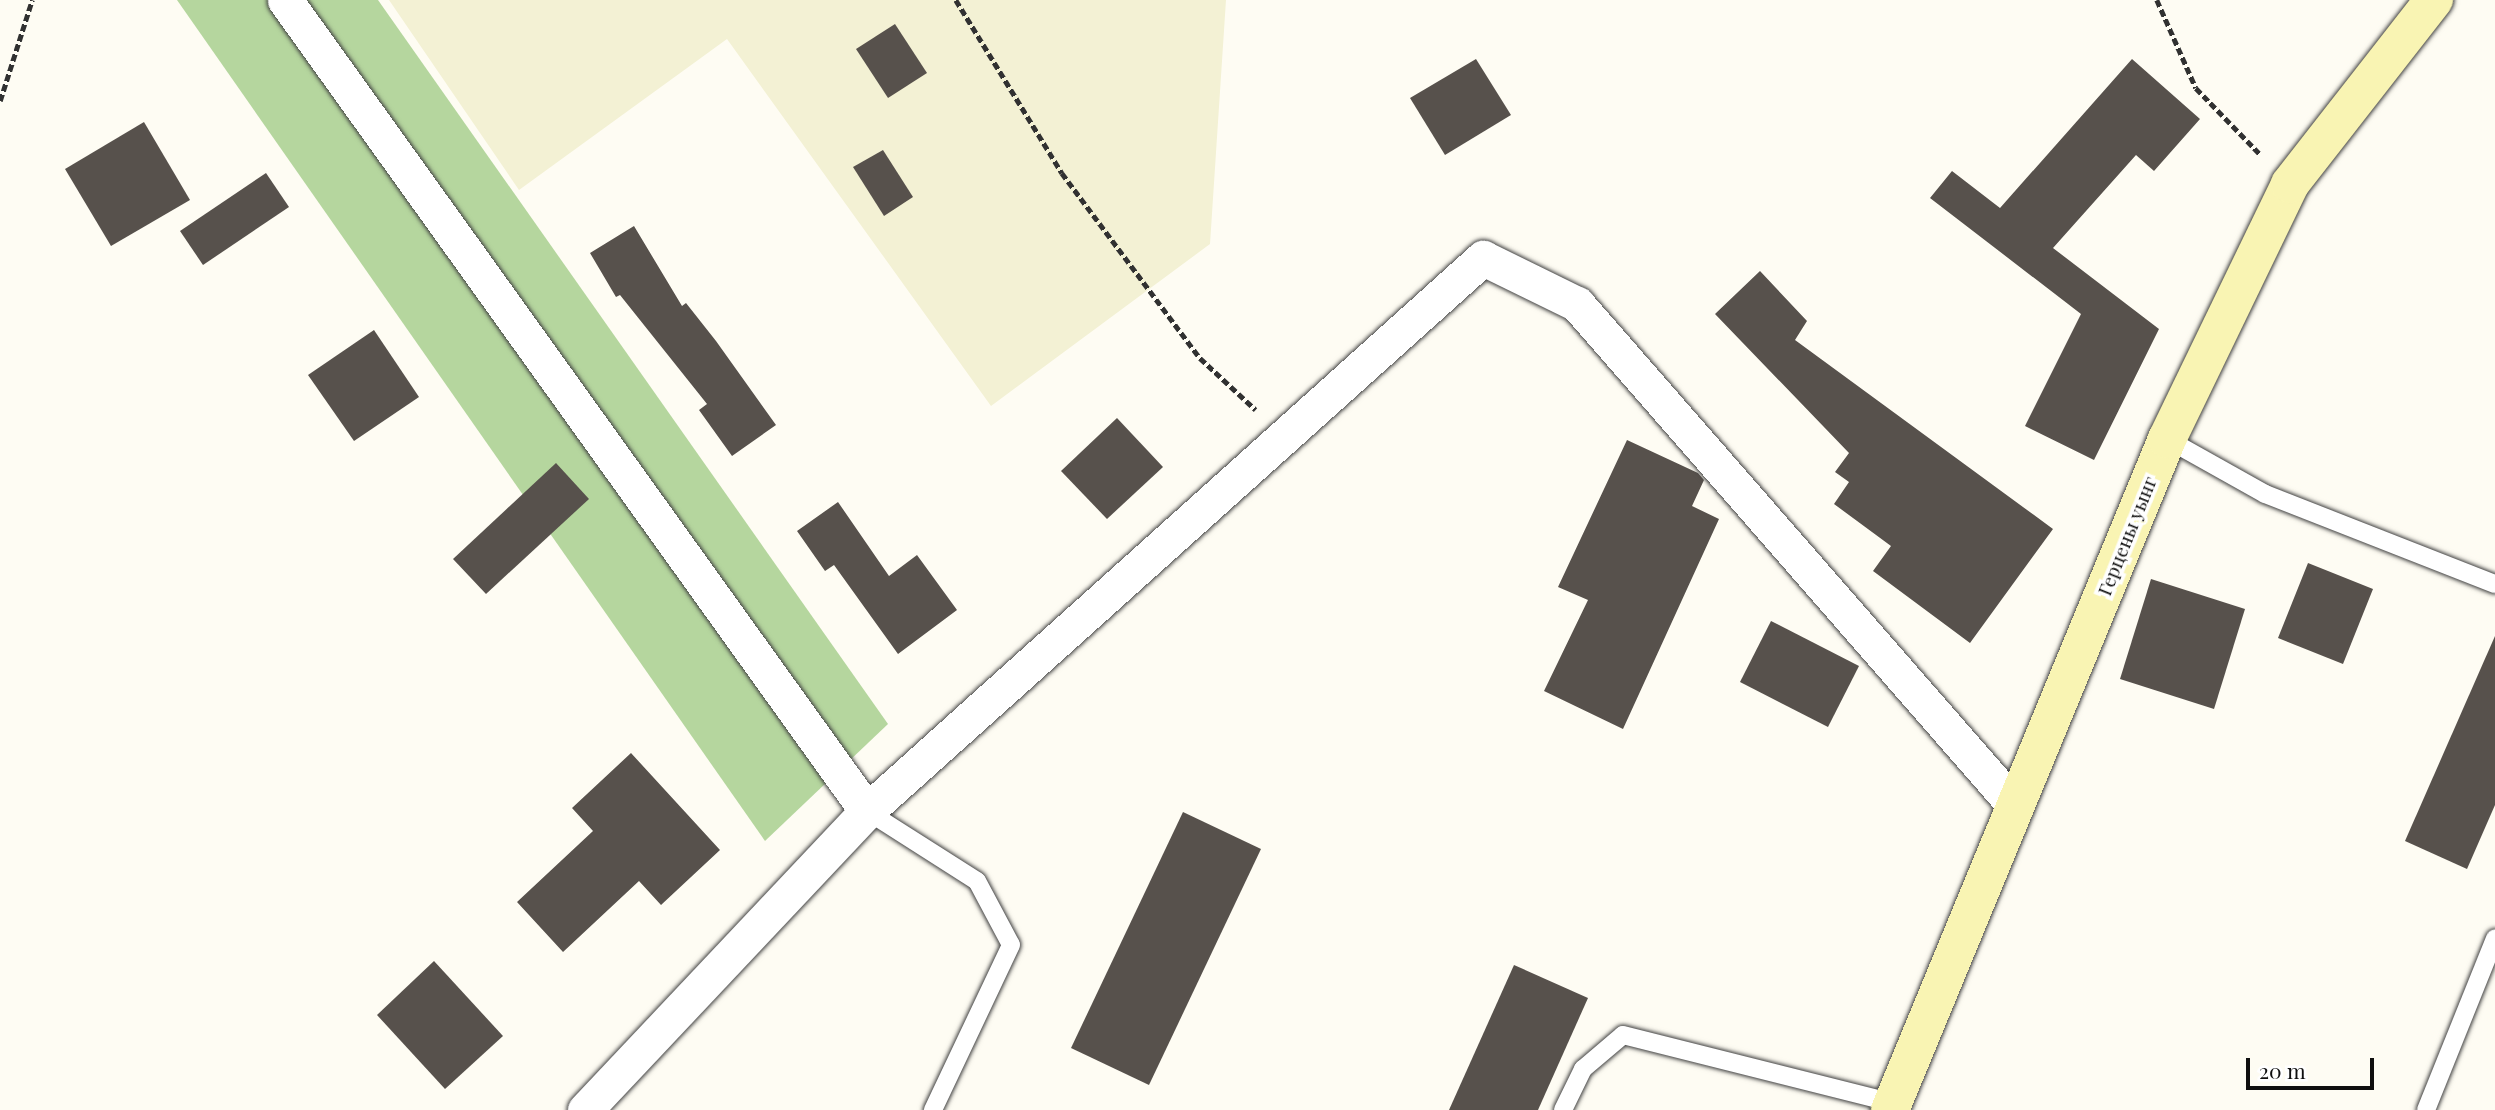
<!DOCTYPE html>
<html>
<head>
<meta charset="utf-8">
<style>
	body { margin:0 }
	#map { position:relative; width:2495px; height:1110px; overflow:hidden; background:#fefcf3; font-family:"Playfair Display",serif }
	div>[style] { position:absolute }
	.farmland>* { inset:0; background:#f3f1d4 }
	.forest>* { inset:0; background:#b5d69e }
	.building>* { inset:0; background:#57514c }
	.path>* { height:4.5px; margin-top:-2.25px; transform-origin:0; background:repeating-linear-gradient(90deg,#313131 0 7px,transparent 0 10.5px) }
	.roads { filter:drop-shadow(0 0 2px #424242) drop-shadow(0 0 2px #424242) }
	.lane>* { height:18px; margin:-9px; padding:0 9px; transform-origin:9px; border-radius:9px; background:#fff }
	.street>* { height:35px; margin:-17.5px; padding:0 17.5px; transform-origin:17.5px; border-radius:17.5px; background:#fff }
	.secondary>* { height:38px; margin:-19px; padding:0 19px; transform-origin:19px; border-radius:19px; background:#f9f4b3 }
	span { translate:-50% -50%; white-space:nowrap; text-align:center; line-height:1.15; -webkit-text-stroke:7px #fff; paint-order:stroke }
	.street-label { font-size:19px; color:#0f0f0f }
	.scale { position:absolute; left:2246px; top:1058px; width:128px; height:32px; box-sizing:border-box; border:4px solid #0f0f0f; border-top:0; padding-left:9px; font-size:21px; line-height:24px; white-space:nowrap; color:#0f0f0f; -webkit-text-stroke:5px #fff; paint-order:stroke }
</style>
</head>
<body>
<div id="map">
	<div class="farmland">
		<div style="clip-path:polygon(389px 0,1226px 0,1210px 244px,991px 406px,727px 39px,519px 190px)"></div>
	</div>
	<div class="forest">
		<div style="clip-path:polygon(177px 0,378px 0,888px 724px,765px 841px)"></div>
	</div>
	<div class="building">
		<div style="clip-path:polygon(895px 24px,927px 73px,888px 98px,856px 49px)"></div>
		<div style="clip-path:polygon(1476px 59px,1511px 115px,1445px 155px,1410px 98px)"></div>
		<div style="clip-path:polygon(2132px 59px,2200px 119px,2154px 171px,2136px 155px,2053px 248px,2159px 329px,2094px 460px,2025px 426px,2081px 314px,1930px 198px,1952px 171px,2000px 208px)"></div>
		<div style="clip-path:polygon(144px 122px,190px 200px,111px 246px,65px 169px)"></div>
		<div style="clip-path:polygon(883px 150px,913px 197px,884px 216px,853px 167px)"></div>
		<div style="clip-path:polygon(266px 173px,289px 207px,203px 265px,180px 231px)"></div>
		<div style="clip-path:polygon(634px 226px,682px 306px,686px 303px,716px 341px,776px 425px,732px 456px,699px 410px,707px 404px,620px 295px,616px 297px,590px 253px)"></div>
		<div style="clip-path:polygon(1760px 271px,1807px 321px,1795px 340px,2053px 529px,1970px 643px,1873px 571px,1891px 546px,1834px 504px,1849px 482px,1835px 472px,1849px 453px,1715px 314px)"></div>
		<div style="clip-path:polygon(374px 330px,419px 397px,354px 441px,308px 375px)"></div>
		<div style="clip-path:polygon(1117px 418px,1163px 467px,1107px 519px,1061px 471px)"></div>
		<div style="clip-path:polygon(1627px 440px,1698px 473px,1704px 480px,1692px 506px,1719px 519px,1623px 729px,1544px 691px,1588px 600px,1558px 587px)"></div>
		<div style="clip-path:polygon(556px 463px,589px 499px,486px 594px,453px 559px)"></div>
		<div style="clip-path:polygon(838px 502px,889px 576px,917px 555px,957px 610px,898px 654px,834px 565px,825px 571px,797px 531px)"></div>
		<div style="clip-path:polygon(2308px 563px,2373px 589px,2343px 664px,2278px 638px)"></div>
		<div style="clip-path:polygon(2151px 579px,2245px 609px,2214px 709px,2120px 679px)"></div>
		<div style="clip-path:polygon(1771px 621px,1859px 666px,1828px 727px,1740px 682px)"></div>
		<div style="clip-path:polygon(2495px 636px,2495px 805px,2467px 869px,2405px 841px)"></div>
		<div style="clip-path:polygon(631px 753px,720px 850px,661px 905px,639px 881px,563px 952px,517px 902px,593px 831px,572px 808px)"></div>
		<div style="clip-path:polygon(1183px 812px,1261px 849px,1149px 1085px,1071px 1048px)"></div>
		<div style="clip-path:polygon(434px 961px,503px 1036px,445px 1089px,377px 1015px)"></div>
		<div style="clip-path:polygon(1514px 965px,1588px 998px,1538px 1110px,1449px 1110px)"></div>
	</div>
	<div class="path">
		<div style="left:956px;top:0;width:203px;rotate:58.5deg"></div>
		<div style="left:1062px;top:173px;width:231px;rotate:53.3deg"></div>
		<div style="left:1200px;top:358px;width:76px;rotate:42.9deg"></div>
		<div style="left:2157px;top:0;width:96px;rotate:66.1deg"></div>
		<div style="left:2196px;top:88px;width:92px;rotate:45.9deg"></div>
		<div style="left:0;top:101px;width:106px;rotate:-72.4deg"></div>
	</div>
	<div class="roads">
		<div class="lane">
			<div style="left:2167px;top:439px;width:112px;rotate:29.3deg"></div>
			<div style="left:2265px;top:494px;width:247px;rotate:21.4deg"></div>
			<div style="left:867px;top:811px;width:130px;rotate:32.5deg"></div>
			<div style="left:977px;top:881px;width:72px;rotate:62deg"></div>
			<div style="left:1011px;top:945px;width:183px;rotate:115.3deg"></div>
			<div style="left:1563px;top:1110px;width:46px;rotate:-64deg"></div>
			<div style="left:1583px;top:1069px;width:52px;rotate:-40.4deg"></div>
			<div style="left:1623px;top:1035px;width:278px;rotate:14.1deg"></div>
			<div style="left:2426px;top:1110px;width:185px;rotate:-68.1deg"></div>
		</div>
		<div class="street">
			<div style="left:285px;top:0;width:998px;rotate:54.34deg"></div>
			<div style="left:585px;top:1110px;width:411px;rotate:-46.7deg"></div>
			<div style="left:867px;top:811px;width:828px;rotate:-41.92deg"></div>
			<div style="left:1483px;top:258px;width:105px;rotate:26.1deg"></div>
			<div style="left:1577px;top:304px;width:666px;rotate:48.89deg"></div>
		</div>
		<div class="secondary">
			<div style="left:1890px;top:1110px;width:726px;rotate:-67.57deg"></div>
			<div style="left:2167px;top:439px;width:283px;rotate:-64.2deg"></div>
			<div style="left:2290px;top:184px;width:234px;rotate:-52deg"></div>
		</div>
	</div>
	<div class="street-label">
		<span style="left:2127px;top:536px;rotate:-68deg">Герцены уынг</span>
	</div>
	<div class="scale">20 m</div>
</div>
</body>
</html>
